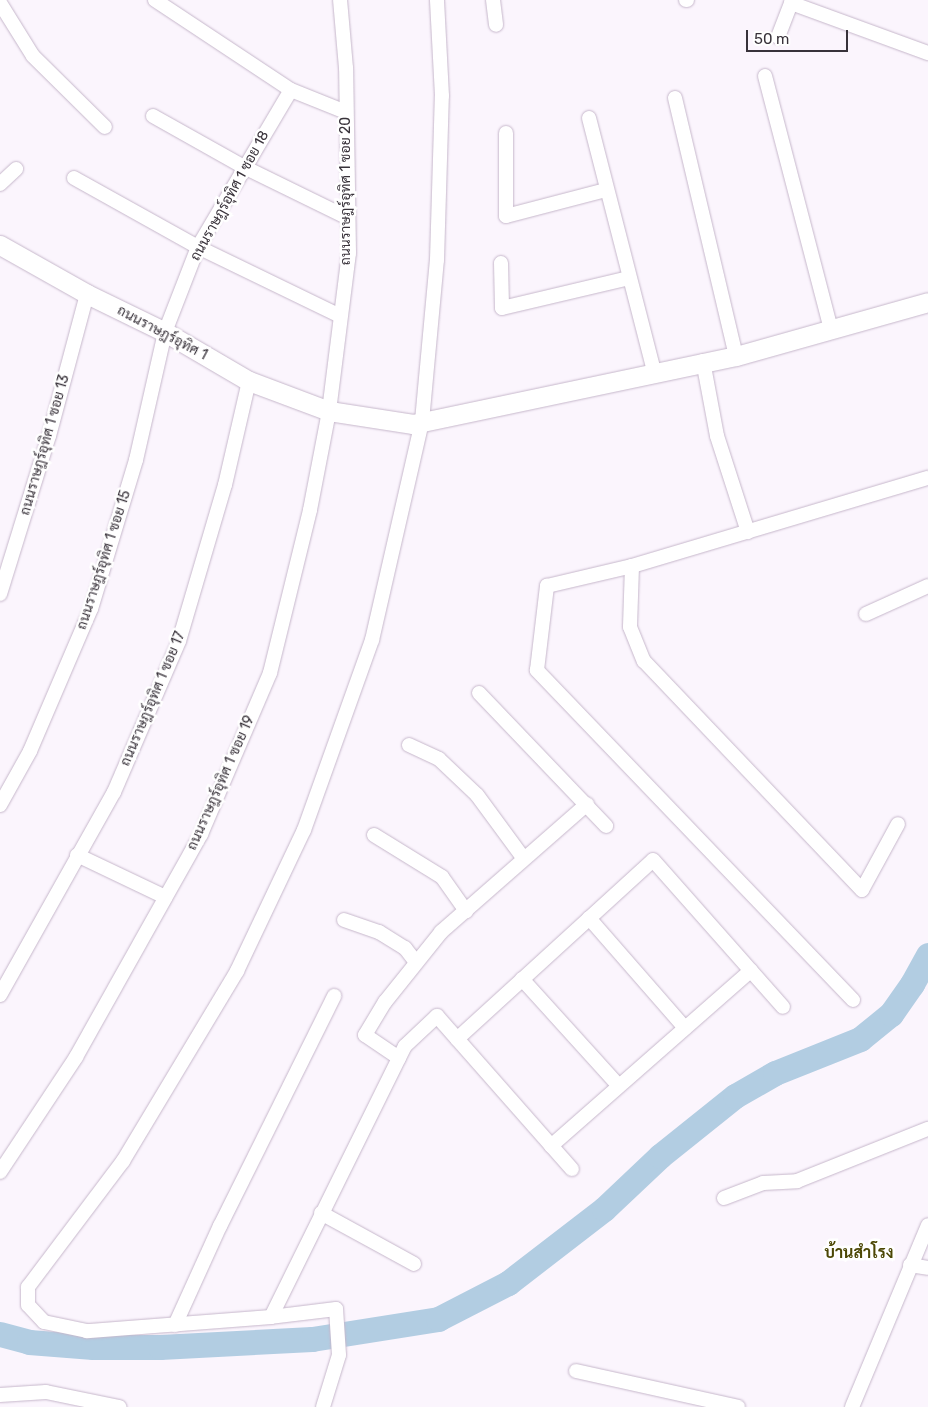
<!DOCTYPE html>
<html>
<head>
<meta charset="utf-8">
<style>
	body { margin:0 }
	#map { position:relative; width:928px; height:1407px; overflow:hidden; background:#fbf5fd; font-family:Rubik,Sarabun,sans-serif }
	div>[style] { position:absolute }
	.river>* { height:25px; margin:-12.5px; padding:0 12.5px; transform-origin:12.5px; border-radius:12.5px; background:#b2cde2 }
	.roads { filter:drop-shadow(0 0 1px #c6b7cb) drop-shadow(0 0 1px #c6b7cb) }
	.street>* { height:14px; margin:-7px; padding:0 7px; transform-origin:7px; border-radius:7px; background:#fff }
	.secondary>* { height:19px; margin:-9.5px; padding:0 9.5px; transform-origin:9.5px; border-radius:9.5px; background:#fff }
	span { translate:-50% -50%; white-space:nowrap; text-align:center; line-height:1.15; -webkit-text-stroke:5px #fff; paint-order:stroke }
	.street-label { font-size:14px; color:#38323a }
	.quarter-label { font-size:16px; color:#4c4705; font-weight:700 }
	.scale { position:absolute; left:746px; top:30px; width:102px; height:22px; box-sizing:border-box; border:2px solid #38323a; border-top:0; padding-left:6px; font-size:15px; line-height:18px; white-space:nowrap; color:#38323a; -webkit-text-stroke:4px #fff; paint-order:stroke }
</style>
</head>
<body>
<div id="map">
	<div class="river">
		<div style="left:0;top:1334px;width:30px;rotate:15deg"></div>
		<div style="left:29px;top:1342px;width:64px;rotate:4.5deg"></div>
		<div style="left:93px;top:1347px;width:67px"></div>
		<div style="left:160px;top:1347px;width:152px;rotate:-3deg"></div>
		<div style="left:312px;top:1339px;width:128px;rotate:-9deg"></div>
		<div style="left:438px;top:1319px;width:79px;rotate:-27.2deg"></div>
		<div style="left:508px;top:1283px;width:121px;rotate:-37.6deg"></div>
		<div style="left:604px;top:1209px;width:77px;rotate:-43.4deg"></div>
		<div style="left:660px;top:1156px;width:96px;rotate:-38.7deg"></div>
		<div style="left:735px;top:1096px;width:46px;rotate:-29.9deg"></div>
		<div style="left:775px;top:1073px;width:92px;rotate:-21.8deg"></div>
		<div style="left:860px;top:1039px;width:40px;rotate:-39deg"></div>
		<div style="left:891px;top:1014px;width:37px;rotate:-55deg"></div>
		<div style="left:912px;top:984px;width:33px;rotate:-61deg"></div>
	</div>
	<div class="roads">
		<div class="street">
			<div style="left:155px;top:0;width:163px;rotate:33.5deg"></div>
			<div style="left:291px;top:90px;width:59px;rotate:21.8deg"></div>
			<div style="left:493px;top:0;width:25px;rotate:83deg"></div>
			<div style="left:686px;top:0;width:1px"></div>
			<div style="left:0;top:3px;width:62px;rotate:58.1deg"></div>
			<div style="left:33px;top:56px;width:101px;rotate:44.6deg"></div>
			<div style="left:791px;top:3px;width:146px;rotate:20.1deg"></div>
			<div style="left:778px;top:37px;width:40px;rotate:-69deg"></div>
			<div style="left:765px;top:76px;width:261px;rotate:75.4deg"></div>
			<div style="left:675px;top:98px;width:265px;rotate:76.7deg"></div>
			<div style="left:153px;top:116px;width:104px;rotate:29.3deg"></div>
			<div style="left:244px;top:167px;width:116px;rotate:26.1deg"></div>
			<div style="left:589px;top:118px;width:262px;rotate:75.6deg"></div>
			<div style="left:506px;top:133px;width:83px;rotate:90deg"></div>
			<div style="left:506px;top:216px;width:103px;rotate:-14.6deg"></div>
			<div style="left:74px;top:178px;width:142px;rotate:29.1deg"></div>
			<div style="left:198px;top:247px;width:158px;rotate:25.9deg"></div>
			<div style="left:0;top:184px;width:22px;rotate:-43deg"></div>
			<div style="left:501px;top:263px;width:45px;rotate:88.7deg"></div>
			<div style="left:502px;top:308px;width:130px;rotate:-13.3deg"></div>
			<div style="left:703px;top:361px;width:76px;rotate:79.4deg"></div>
			<div style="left:717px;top:436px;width:101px;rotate:72.1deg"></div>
			<div style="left:632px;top:566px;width:61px;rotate:91.9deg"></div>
			<div style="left:630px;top:627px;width:37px;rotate:68deg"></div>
			<div style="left:644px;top:661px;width:316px;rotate:46.4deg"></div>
			<div style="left:862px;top:890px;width:75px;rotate:-61.4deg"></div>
			<div style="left:0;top:594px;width:165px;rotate:-72.8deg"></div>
			<div style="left:49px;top:436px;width:147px;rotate:-75deg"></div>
			<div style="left:866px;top:614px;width:68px;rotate:-24.3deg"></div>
			<div style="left:479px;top:693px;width:184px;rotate:46.3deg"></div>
			<div style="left:409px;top:745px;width:33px;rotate:25deg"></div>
			<div style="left:439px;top:759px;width:52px;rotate:43.5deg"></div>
			<div style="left:477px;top:795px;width:79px;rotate:53.7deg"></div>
			<div style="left:0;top:805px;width:62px;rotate:-60.9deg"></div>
			<div style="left:30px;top:751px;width:155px;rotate:-66.8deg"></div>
			<div style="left:91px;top:609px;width:156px;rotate:-73.2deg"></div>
			<div style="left:136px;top:460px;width:131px;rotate:-77.2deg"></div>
			<div style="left:165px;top:332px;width:91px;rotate:-68.8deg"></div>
			<div style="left:198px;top:247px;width:182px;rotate:-59.4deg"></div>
			<div style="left:374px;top:835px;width:80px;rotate:31.7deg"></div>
			<div style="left:442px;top:877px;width:42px;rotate:54.8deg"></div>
			<div style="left:77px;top:855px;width:98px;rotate:25.5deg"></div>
			<div style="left:589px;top:918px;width:146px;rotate:48.9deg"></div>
			<div style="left:344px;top:920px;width:37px;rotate:19deg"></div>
			<div style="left:379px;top:932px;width:31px;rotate:32deg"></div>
			<div style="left:405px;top:948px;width:16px;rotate:52deg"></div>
			<div style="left:522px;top:979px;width:144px;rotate:47.8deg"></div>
			<div style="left:0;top:995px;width:233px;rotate:-60.7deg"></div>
			<div style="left:114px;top:792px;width:164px;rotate:-66.7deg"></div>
			<div style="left:179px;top:641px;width:163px;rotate:-73.6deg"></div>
			<div style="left:225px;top:485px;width:107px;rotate:-77deg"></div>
			<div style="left:853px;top:1000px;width:457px;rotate:-133.8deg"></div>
			<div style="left:537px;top:670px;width:85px;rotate:-83.2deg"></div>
			<div style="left:547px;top:586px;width:87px;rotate:-13.2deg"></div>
			<div style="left:632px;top:566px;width:309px;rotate:-16.6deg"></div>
			<div style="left:457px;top:1039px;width:265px;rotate:-42.4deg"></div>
			<div style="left:653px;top:860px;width:196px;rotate:48.5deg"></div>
			<div style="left:399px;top:1058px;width:41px;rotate:-145.9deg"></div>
			<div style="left:365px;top:1035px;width:39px;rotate:-59deg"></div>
			<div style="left:385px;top:1002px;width:90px;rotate:-51.3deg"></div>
			<div style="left:441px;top:932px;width:194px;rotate:-41.2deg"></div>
			<div style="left:551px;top:1146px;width:266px;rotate:-41.3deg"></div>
			<div style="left:0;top:1172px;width:138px;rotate:-56.5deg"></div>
			<div style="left:76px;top:1057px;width:256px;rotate:-60.7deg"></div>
			<div style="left:201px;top:834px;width:175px;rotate:-66.8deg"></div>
			<div style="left:270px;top:673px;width:168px;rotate:-76.2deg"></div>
			<div style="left:310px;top:510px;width:101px;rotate:-79.1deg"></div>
			<div style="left:329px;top:411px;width:159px;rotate:-82.8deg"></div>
			<div style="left:349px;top:253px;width:185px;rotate:-90.9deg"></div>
			<div style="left:346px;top:68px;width:68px;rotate:-95deg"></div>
			<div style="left:724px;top:1198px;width:42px;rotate:-21deg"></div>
			<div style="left:763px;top:1183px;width:34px;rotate:-3deg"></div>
			<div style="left:797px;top:1181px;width:141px;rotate:-21.7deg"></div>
			<div style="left:321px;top:1213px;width:106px;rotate:28.7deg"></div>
			<div style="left:910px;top:1265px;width:18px;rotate:9deg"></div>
			<div style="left:271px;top:1317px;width:302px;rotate:-63.7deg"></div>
			<div style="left:405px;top:1046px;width:44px;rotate:-43.2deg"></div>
			<div style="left:437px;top:1016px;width:204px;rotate:48.6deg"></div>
			<div style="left:175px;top:1325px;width:109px;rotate:-65.6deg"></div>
			<div style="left:220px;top:1226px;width:257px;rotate:-63.6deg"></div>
			<div style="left:576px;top:1371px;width:166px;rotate:12.5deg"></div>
			<div style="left:0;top:1395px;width:46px;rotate:-3.7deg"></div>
			<div style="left:46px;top:1392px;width:75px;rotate:11.6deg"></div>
			<div style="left:323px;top:1407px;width:54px;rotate:-72.9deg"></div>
			<div style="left:339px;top:1355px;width:46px;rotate:-93.7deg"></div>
			<div style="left:336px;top:1309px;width:65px;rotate:173deg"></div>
			<div style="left:271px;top:1317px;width:185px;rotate:175.6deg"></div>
			<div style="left:87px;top:1331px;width:44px;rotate:-168.2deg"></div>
			<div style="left:44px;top:1322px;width:23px;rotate:-133deg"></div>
			<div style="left:28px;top:1305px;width:18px;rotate:-90deg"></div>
			<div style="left:28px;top:1287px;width:158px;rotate:-53deg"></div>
			<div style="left:123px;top:1161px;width:222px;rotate:-59deg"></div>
			<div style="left:237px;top:971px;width:156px;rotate:-64.6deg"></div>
			<div style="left:304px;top:830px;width:202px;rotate:-70.3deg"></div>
			<div style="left:372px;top:640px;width:225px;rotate:-77.1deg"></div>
			<div style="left:422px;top:421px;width:162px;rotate:-84.7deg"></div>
			<div style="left:437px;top:260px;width:164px;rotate:-88.3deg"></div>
			<div style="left:442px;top:96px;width:96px;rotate:-93deg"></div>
			<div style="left:852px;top:1407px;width:197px;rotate:-67.3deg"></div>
		</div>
		<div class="secondary">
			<div style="left:0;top:245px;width:100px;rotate:29.4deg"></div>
			<div style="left:87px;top:294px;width:87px;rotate:26deg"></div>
			<div style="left:165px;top:332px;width:97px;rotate:30.3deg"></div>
			<div style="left:249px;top:381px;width:85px;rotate:20.6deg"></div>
			<div style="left:329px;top:411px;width:85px;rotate:8.8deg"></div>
			<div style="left:413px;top:424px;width:330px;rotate:-11.9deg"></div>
			<div style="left:736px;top:356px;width:199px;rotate:-15.7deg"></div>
		</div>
	</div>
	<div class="street-label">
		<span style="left:346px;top:191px;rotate:-90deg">ถนนราษฎร์อุทิศ 1 ซอย 20</span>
		<span style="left:230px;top:196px;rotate:-61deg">ถนนราษฎร์อุทิศ 1 ซอย 18</span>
		<span style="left:162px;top:333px;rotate:28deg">ถนนราษฎร์อุทิศ 1</span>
		<span style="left:45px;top:445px;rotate:-74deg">ถนนราษฎร์อุทิศ 1 ซอย 13</span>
		<span style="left:104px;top:560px;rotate:-72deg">ถนนราษฎร์อุทิศ 1 ซอย 15</span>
		<span style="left:153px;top:699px;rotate:-67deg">ถนนราษฎร์อุทิศ 1 ซอย 17</span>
		<span style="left:221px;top:783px;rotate:-66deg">ถนนราษฎร์อุทิศ 1 ซอย 19</span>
	</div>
	<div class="quarter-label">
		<span style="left:859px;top:1253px">บ้านสำโรง</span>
	</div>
	<div class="scale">50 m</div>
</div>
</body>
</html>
